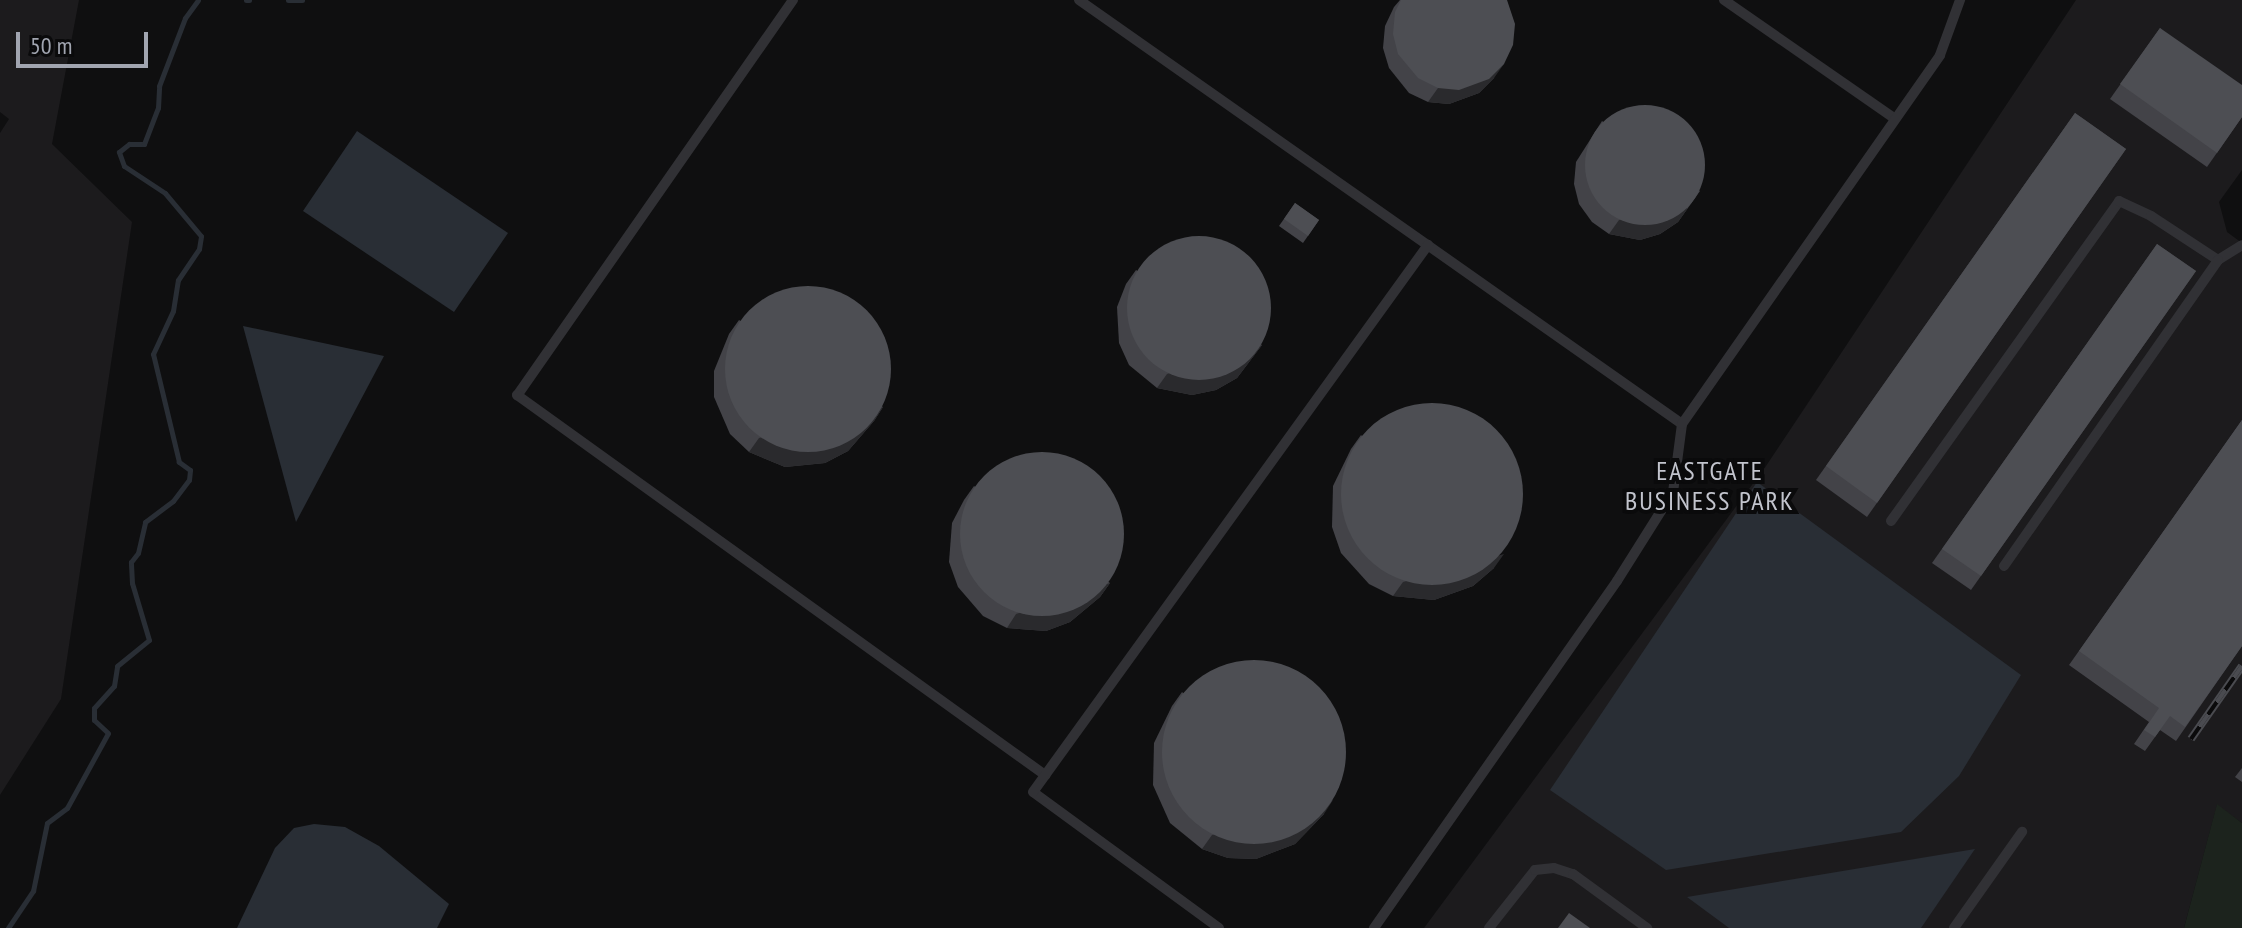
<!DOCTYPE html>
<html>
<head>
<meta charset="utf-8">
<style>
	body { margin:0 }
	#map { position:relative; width:2242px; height:928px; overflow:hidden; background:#0f0f10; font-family:"PT Sans Narrow",sans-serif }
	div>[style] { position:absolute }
	.built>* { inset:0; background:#1c1b1d }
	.green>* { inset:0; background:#1c231d }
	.water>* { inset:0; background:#292e35 }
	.stream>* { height:5px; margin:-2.5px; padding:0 2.5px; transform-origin:2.5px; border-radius:2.5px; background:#292e35 }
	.service>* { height:10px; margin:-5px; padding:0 5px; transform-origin:5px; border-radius:5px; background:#313135 }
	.rail>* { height:8px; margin-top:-4px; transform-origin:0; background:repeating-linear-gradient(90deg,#0a0a0b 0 15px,#4a4b50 0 30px); box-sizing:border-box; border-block:2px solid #4a4b50 }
	.wall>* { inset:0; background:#434348 }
	.shaded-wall>* { inset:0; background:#2a2a2d }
	.building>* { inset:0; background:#4d4e53 }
	.round { border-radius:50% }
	span { translate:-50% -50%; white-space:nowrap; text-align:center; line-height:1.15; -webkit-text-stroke:8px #0a0a0b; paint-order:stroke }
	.neighbourhood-label { font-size:26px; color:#c2c4cd; letter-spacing:2px }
	.scale { position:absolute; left:16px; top:32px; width:132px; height:36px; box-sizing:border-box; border:4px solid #a1a5b0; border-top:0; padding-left:10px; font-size:24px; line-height:28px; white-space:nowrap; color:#a1a5b0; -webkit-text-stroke:6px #0a0a0b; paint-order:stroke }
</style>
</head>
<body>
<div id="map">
	<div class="built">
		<div style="clip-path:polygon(0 0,79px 0,52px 144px,132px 222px,61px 699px,0 795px,0 133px,9px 119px,0 112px)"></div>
		<div style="clip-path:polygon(2076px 0,2242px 0,2242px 170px,2219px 202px,2227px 232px,2242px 243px,2242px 823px,2217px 805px,2184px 928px,1424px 928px,1766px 466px)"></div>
	</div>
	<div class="green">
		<div style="clip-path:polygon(2217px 804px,2242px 823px,2242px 928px,2184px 928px)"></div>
	</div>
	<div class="water">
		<div style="clip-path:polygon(357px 131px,508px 233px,454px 312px,303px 211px)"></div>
		<div style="clip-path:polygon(243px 326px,384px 356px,296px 522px)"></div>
		<div style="clip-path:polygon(1757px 482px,2021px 675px,1959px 776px,1901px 832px,1666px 870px,1550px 790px)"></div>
		<div style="clip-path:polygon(314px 824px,345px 827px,379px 846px,449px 904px,437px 928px,237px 928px,275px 848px,294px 828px)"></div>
		<div style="clip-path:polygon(1975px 849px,1921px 928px,1729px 928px,1687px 897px)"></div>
	</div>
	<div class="stream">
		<div style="left:246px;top:0;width:3px"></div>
		<div style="left:288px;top:0;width:14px"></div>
		<div style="left:8px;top:928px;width:45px;rotate:-56deg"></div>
		<div style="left:33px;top:891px;width:69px;rotate:-78.4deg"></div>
		<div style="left:47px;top:823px;width:25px;rotate:-37deg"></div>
		<div style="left:67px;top:808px;width:85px;rotate:-61.3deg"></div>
		<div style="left:108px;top:733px;width:19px;rotate:-137deg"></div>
		<div style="left:94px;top:720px;width:12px;rotate:-90deg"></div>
		<div style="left:94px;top:708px;width:30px;rotate:-48deg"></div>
		<div style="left:114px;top:686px;width:20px;rotate:-81deg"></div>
		<div style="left:117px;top:666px;width:41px;rotate:-39.1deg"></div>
		<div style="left:149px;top:640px;width:59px;rotate:-106.6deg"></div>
		<div style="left:132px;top:583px;width:21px;rotate:-93deg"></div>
		<div style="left:131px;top:562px;width:11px;rotate:-52deg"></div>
		<div style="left:138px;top:553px;width:32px;rotate:-77deg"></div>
		<div style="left:145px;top:522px;width:35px;rotate:-37deg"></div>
		<div style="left:173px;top:501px;width:26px;rotate:-53deg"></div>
		<div style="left:189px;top:480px;width:10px;rotate:-84deg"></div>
		<div style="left:190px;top:470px;width:14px;rotate:-144deg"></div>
		<div style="left:179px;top:462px;width:111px;rotate:-103.5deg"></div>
		<div style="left:153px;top:354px;width:47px;rotate:-65.1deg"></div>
		<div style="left:173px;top:311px;width:31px;rotate:-81deg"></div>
		<div style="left:178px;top:280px;width:37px;rotate:-56deg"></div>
		<div style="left:199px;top:249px;width:13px;rotate:-81deg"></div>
		<div style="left:201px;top:236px;width:56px;rotate:-129.9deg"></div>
		<div style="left:165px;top:193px;width:49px;rotate:-146.6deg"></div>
		<div style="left:124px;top:166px;width:15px;rotate:-110deg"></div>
		<div style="left:119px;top:152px;width:13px;rotate:-39deg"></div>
		<div style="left:129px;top:144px;width:15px"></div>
		<div style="left:144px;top:144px;width:39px;rotate:-69deg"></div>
		<div style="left:158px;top:108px;width:22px;rotate:-87deg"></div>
		<div style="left:159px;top:86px;width:73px;rotate:-69.1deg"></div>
		<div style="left:185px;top:18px;width:22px;rotate:-54deg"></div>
	</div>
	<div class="service">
		<div style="left:793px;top:0;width:482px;rotate:124.9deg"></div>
		<div style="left:517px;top:395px;width:651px;rotate:35.74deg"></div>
		<div style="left:1079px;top:0;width:737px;rotate:35.11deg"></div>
		<div style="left:1682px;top:424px;width:69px;rotate:97.5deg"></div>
		<div style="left:1673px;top:492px;width:105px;rotate:122.2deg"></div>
		<div style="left:1617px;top:581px;width:424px;rotate:125deg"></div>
		<div style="left:1724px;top:0;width:208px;rotate:34.8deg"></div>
		<div style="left:1682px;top:424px;width:450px;rotate:-55deg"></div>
		<div style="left:1940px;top:55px;width:59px;rotate:-70deg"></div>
		<div style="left:1891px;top:521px;width:393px;rotate:-54.5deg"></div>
		<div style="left:2119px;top:201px;width:35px;rotate:25deg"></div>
		<div style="left:2151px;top:216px;width:80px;rotate:33.3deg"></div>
		<div style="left:2218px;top:260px;width:28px;rotate:-32deg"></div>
		<div style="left:2004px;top:566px;width:373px;rotate:-55deg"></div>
		<div style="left:1219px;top:928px;width:230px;rotate:-143.8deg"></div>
		<div style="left:1033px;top:792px;width:675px;rotate:-54.17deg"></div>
		<div style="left:1489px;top:928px;width:74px;rotate:-51.6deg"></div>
		<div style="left:1535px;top:870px;width:19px;rotate:-6deg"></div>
		<div style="left:1554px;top:868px;width:20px;rotate:18deg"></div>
		<div style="left:1573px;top:874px;width:92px;rotate:36.1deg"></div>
		<div style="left:1954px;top:928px;width:118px;rotate:-54.7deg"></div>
	</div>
	<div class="rail">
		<div style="left:2191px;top:739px;width:89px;rotate:-55.1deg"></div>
	</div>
	<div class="wall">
		<div style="clip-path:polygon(1400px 0,1507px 0,1494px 78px,1479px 93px,1449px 104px,1428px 102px,1409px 93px,1389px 68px,1383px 48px,1385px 26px,1394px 7px)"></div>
		<div style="clip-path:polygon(2160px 28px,2242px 117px,2207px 167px,2110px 99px)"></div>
		<div style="clip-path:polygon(2075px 113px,2126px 149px,1867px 517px,1816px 480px)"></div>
		<div style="clip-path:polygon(1602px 121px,1700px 191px,1678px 222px,1660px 234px,1640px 240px,1609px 234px,1592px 222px,1579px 204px,1574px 184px,1576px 162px)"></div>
		<div style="clip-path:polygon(1295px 203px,1319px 220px,1303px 243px,1279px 226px)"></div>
		<div style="clip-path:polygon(2157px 244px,2196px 271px,1971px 590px,1932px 563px)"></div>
		<div style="clip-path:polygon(1136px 270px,1262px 345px,1237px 378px,1216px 390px,1192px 395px,1157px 388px,1129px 365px,1119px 343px,1117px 307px,1126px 284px)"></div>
		<div style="clip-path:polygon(739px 320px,883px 407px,874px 421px,848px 451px,825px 463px,785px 467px,749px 452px,730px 434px,714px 397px,714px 371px,729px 334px)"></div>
		<div style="clip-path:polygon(2242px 420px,2242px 646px,2176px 741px,2160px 730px,2145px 751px,2134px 744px,2149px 722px,2069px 665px)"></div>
		<div style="clip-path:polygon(1361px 435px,1494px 568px,1473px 586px,1434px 600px,1393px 596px,1369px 584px,1341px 553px,1332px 527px,1333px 486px,1351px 449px)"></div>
		<div style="clip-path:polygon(974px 486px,1110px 583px,1100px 597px,1070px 622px,1046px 631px,1007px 628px,983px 616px,958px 587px,949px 562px,952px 523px,964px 500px)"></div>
		<div style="clip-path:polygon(1182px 692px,1324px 814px,1295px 844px,1256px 859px,1228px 858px,1202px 849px,1170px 823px,1153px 785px,1154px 743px,1172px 706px)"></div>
		<div style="clip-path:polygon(2242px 768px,2242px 782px,2235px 777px)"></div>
	</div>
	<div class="shaded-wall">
		<div style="clip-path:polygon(1504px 64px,1494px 78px,1479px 93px,1449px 104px,1428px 102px,1438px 88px)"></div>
		<div style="clip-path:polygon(1688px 208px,1678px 222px,1660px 234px,1640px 240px,1609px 234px,1619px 220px)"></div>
		<div style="clip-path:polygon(1262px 345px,1237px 378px,1216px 390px,1192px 395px,1157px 388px,1167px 374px)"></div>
		<div style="clip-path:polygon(883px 407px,874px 421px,848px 451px,825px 463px,785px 467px,749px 452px,759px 438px)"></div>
		<div style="clip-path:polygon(1504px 554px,1494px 568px,1473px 586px,1434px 600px,1393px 596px,1403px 582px)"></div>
		<div style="clip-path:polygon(1110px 583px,1100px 597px,1070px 622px,1046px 631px,1007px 628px,1016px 614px)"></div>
		<div style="clip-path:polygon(1333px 800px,1324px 814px,1295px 844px,1256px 859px,1228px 858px,1202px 849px,1212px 835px)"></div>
	</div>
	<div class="building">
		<div style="clip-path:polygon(1401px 0,1507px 0,1515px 24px,1513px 45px,1504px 64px,1489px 79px,1459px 90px,1438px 88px,1418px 78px,1398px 54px,1393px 34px,1395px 12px)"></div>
		<div style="clip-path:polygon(2160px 28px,2242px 85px,2242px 117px,2217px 153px,2120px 84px)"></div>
		<div class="round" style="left:1585px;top:105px;width:120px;height:120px"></div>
		<div style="clip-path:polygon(2075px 113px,2126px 149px,1877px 503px,1826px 466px)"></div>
		<div style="clip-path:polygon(1295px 203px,1319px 220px,1308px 236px,1284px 219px)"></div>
		<div class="round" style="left:1127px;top:236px;width:144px;height:144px"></div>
		<div style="clip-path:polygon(2157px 244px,2196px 271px,1981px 576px,1942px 549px)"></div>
		<div class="round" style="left:725px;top:286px;width:166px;height:166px"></div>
		<div class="round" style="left:1341px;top:403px;width:182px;height:182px"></div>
		<div style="clip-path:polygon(2242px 420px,2242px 646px,2185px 727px,2170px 716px,2155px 737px,2144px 730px,2159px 708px,2079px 651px)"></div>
		<div class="round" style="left:960px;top:452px;width:164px;height:164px"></div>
		<div class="round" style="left:1162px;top:660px;width:184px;height:184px"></div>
		<div style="clip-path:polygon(1569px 913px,1590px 928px,1558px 928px)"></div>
	</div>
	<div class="neighbourhood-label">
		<span style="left:1710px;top:486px">EASTGATE<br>BUSINESS PARK</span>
	</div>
	<div class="scale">50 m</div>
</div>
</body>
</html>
